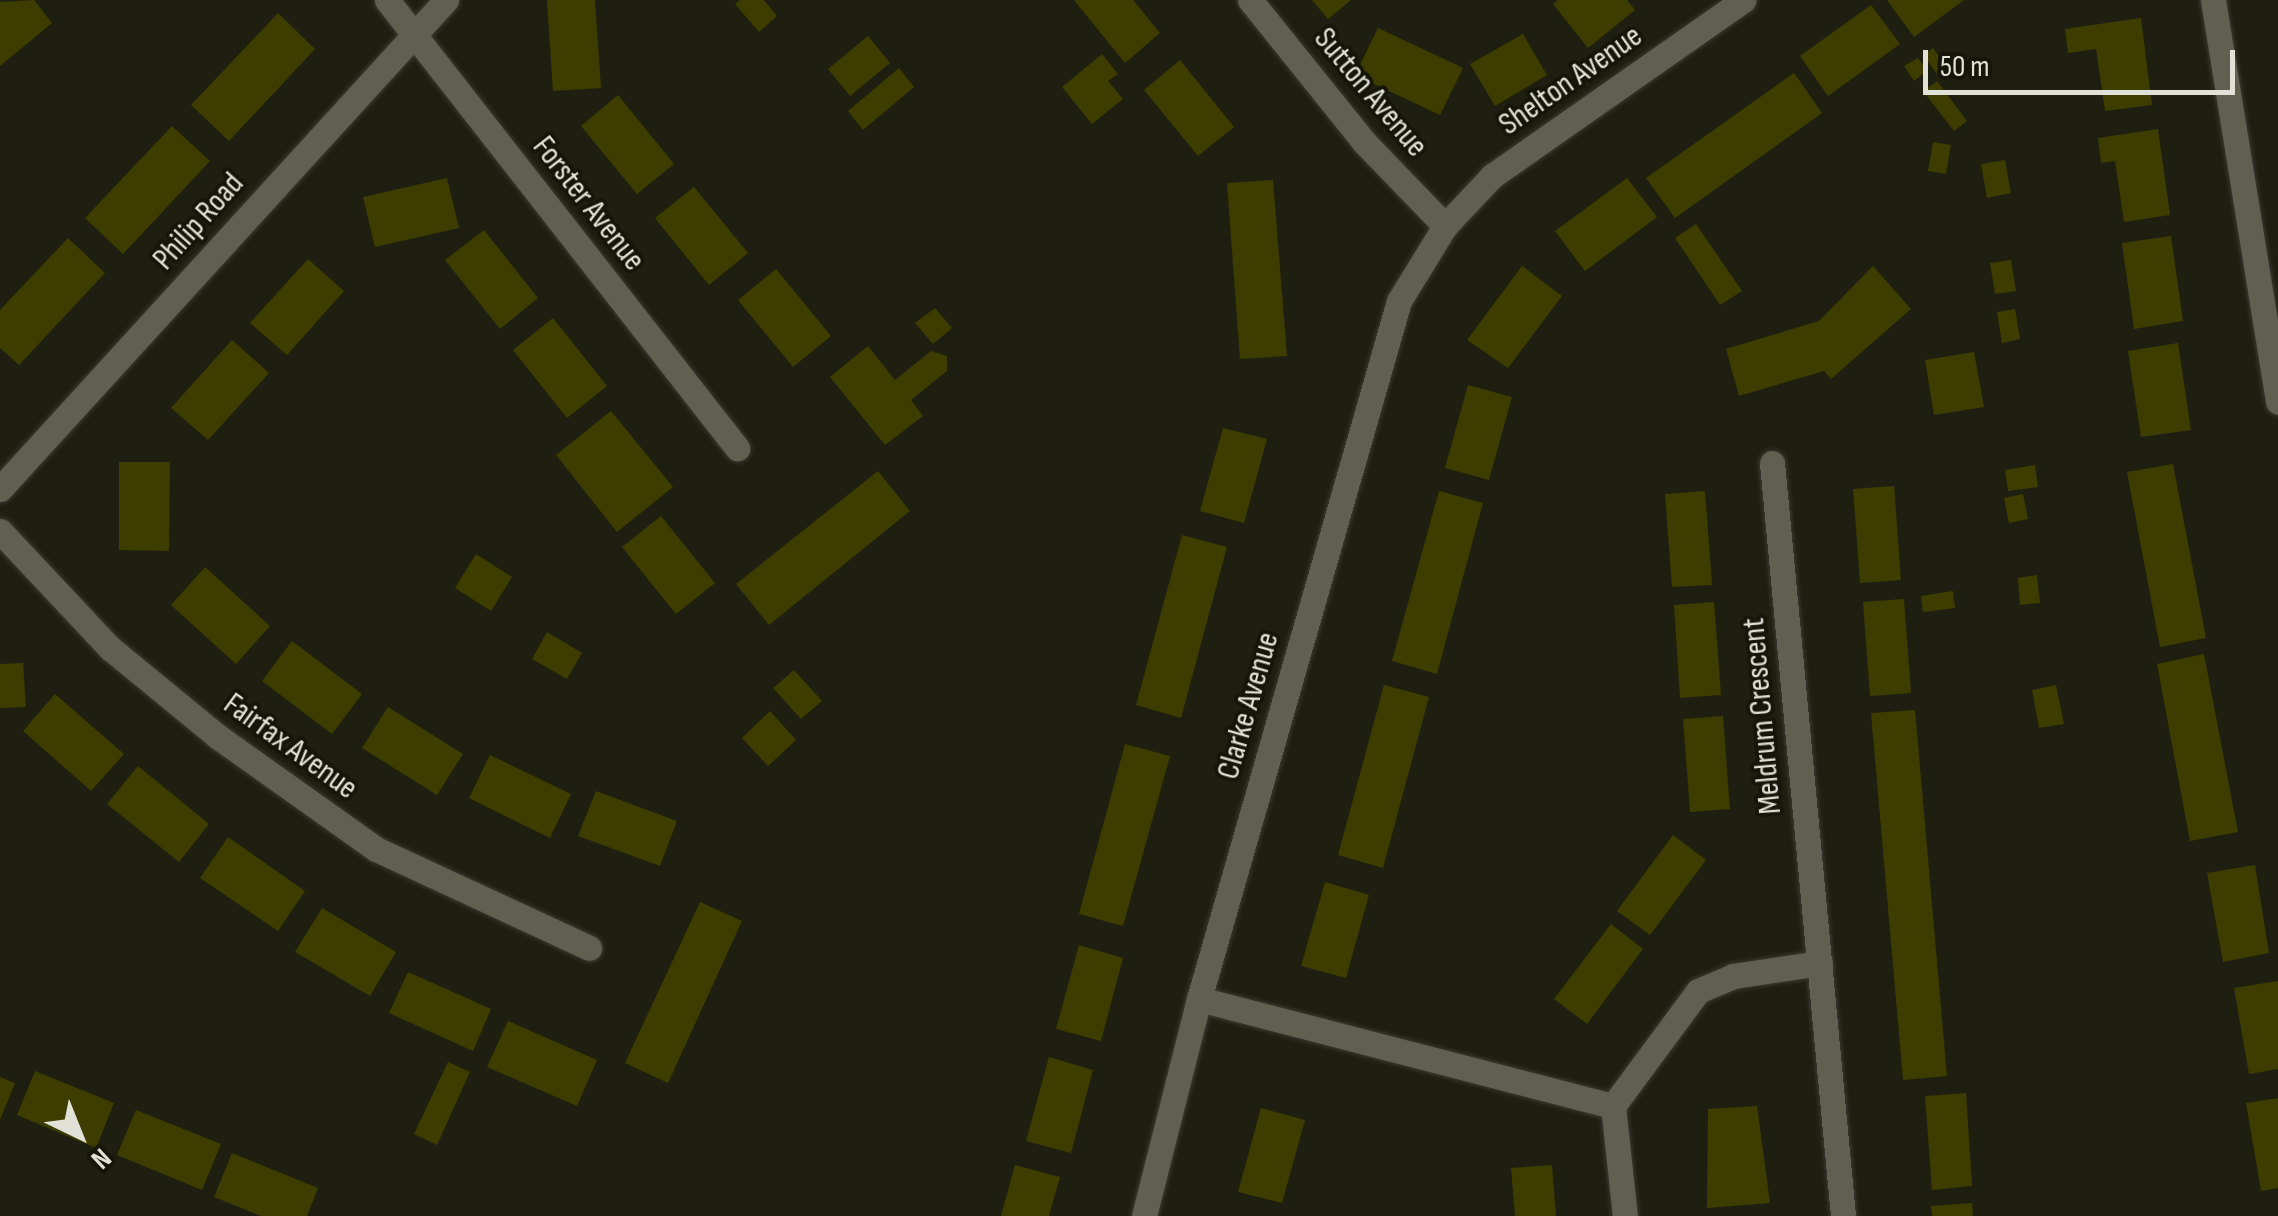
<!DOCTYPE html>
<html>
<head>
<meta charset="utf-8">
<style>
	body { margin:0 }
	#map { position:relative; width:2278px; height:1216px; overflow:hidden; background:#1f1f11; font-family:"Sofia Sans Condensed",sans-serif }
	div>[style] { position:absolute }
	.building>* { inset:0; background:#3e3d00 }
	.roads { filter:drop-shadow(0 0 2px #393930) drop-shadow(0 0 2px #393930) }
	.street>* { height:25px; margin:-12.5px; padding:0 12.5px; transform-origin:12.5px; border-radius:12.5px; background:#5f6050 }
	span { translate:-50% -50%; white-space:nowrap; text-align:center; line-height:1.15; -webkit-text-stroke:8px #151609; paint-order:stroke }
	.street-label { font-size:32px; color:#e1e1d8 }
	.north { position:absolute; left:30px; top:1086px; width:100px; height:100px; -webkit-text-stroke:8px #151609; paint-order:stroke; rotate:137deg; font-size:28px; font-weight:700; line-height:40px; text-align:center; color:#e1e1d8 }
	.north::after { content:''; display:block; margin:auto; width:35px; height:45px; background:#e1e1d8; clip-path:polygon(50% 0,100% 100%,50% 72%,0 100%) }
	.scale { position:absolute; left:1923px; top:50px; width:312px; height:45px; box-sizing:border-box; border:5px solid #e1e1d8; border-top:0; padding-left:12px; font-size:30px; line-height:35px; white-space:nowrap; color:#e1e1d8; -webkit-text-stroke:8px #151609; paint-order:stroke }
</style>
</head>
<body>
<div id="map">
	<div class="building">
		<div style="clip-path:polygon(34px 0,52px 23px,0 66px,0 2px)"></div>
		<div style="clip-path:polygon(547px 0,595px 0,601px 88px,553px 91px)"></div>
		<div style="clip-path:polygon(740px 0,764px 0,777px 16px,759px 32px,735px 4px)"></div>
		<div style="clip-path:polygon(1074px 0,1133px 0,1160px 33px,1125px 63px)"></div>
		<div style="clip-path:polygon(1312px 0,1351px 0,1328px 19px)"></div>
		<div style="clip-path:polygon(1558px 0,1627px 0,1635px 10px,1588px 48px,1553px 4px)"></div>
		<div style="clip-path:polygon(1887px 0,1964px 0,1914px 37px)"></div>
		<div style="clip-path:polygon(1871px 5px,1900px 44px,1828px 96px,1800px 56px)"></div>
		<div style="clip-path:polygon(278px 13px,315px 49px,229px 141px,191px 105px)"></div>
		<div style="clip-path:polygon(2141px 18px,2152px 105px,2105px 111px,2096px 49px,2068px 53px,2065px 29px)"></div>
		<div style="clip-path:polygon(1378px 28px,1463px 68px,1440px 115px,1355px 75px)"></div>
		<div style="clip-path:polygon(1523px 34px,1547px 75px,1495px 106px,1470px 64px)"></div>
		<div style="clip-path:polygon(868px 36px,890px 63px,850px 96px,828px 69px)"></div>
		<div style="clip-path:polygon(1933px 48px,1947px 67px,1937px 74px,1923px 55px)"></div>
		<div style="clip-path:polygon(1102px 54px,1118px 74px,1108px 81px,1123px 99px,1092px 124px,1062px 87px)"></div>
		<div style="clip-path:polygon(1918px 58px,1927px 71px,1914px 81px,1904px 66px)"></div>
		<div style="clip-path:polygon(1180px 60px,1234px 127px,1198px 156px,1144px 90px)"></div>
		<div style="clip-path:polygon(899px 68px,914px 87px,863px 130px,848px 111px)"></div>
		<div style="clip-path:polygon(1794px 73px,1822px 113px,1675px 218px,1646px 178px)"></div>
		<div style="clip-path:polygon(1937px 81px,1967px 121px,1954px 131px,1923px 91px)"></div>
		<div style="clip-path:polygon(618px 95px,674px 164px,637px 194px,581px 126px)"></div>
		<div style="clip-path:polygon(172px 126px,210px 161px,123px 254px,85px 218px)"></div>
		<div style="clip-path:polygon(2158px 129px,2170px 215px,2124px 222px,2115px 161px,2101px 163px,2098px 138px)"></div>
		<div style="clip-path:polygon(1933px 142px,1951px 145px,1946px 174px,1928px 171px)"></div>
		<div style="clip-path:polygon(2005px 160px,2011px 193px,1987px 198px,1981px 164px)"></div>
		<div style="clip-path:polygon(447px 178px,459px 228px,375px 247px,363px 197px)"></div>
		<div style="clip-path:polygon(1627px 178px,1657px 217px,1585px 271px,1555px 231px)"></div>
		<div style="clip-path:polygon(1273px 180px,1287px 356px,1240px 359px,1227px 183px)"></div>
		<div style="clip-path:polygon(694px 187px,748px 253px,709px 285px,655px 218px)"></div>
		<div style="clip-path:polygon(1696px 224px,1742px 291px,1720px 305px,1675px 238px)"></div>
		<div style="clip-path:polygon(484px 230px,538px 298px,500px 329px,445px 260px)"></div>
		<div style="clip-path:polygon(2171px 236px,2183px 321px,2134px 329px,2122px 243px)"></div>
		<div style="clip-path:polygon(68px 238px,105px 273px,19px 365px,0 348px,0 310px)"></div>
		<div style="clip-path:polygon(308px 259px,344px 291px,287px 355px,250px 323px)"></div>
		<div style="clip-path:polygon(2011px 260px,2016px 291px,1995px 294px,1990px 263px)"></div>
		<div style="clip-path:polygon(1522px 266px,1562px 296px,1508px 368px,1467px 340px)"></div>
		<div style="clip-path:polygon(1873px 266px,1911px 309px,1831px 379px,1824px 371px,1739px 396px,1726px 349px,1819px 321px)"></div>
		<div style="clip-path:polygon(776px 269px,831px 336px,793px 367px,738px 300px)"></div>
		<div style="clip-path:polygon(935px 308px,952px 328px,933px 344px,915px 323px)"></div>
		<div style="clip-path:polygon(2015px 309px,2020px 339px,2002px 343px,1997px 312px)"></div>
		<div style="clip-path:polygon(553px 318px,607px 386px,567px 418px,513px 350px)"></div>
		<div style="clip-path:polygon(232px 340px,269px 373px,208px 440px,171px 408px)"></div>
		<div style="clip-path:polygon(2178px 343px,2191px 430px,2141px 437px,2128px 351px)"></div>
		<div style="clip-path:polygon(868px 346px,895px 380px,931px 351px,947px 356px,947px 371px,911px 400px,923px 416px,885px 445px,830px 377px)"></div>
		<div style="clip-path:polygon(1974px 352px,1984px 407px,1934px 415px,1925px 360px)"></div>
		<div style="clip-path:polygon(1468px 385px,1512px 397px,1489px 480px,1445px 468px)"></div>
		<div style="clip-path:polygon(611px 411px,673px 487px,617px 532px,556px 455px)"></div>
		<div style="clip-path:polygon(1223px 428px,1267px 439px,1244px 523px,1200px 511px)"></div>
		<div style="clip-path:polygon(119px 462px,170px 462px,169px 551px,119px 550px)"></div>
		<div style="clip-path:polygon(2173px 464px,2206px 638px,2160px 647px,2127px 472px)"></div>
		<div style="clip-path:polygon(2035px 465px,2038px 487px,2008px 491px,2005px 470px)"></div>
		<div style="clip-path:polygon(878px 471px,910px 511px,769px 625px,736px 584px)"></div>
		<div style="clip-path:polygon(1894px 486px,1901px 580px,1860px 583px,1853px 489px)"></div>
		<div style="clip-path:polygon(1439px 491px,1483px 503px,1437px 674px,1392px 661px)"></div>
		<div style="clip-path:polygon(1705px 491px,1712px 585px,1672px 587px,1665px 494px)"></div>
		<div style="clip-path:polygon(2023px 494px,2028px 519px,2009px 523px,2004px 498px)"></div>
		<div style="clip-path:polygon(661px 516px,715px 583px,676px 614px,622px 547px)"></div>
		<div style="clip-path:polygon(1182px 535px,1227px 547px,1181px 718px,1136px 705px)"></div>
		<div style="clip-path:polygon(476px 554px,512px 577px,491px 611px,455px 588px)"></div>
		<div style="clip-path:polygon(205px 567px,270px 626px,236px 664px,171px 605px)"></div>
		<div style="clip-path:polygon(2037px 575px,2040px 603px,2020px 605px,2018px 578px)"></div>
		<div style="clip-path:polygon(1953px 591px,1955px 608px,1923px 612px,1921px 596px)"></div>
		<div style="clip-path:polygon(1904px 599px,1911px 693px,1870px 696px,1863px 602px)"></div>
		<div style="clip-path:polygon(1714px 602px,1721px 695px,1680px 698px,1674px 605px)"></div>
		<div style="clip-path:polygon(547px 632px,582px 653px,567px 679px,532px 659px)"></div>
		<div style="clip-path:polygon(292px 641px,362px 694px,332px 734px,262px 681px)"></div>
		<div style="clip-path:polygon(2204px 654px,2238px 832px,2190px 841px,2157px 664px)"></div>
		<div style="clip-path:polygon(23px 663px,26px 707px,0 708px,0 664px)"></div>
		<div style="clip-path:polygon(794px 670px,822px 701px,801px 719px,773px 688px)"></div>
		<div style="clip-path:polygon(1384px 685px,1429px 697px,1383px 868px,1338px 855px)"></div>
		<div style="clip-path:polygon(2056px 685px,2064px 724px,2039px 728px,2032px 690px)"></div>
		<div style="clip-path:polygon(55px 694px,124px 754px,91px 791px,23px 731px)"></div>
		<div style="clip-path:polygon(388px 707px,463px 754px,437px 795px,362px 748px)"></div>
		<div style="clip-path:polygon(1915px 710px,1947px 1076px,1903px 1080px,1871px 713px)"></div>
		<div style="clip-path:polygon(770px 711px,796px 740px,768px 766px,742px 738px)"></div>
		<div style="clip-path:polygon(1723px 716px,1730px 809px,1690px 812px,1683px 719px)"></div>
		<div style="clip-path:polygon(1125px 744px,1170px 756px,1123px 926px,1079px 914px)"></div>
		<div style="clip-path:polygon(490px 755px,571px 794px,550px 838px,469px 798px)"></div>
		<div style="clip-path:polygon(138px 766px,209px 824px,179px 862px,107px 804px)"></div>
		<div style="clip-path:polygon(596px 791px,677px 821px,660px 866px,578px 836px)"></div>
		<div style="clip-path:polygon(1673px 835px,1706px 860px,1650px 935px,1617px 911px)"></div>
		<div style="clip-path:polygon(228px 837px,305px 891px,278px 931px,200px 878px)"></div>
		<div style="clip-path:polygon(2255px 865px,2269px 953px,2223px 962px,2207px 873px)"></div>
		<div style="clip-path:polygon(1325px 882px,1369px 895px,1346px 978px,1301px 966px)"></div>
		<div style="clip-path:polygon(700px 902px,742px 921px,668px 1083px,625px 1063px)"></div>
		<div style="clip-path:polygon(322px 908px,396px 952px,370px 996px,295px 952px)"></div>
		<div style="clip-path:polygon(1611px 924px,1643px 949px,1587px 1024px,1554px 999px)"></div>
		<div style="clip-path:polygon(1079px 945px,1123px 958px,1101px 1041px,1056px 1029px)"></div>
		<div style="clip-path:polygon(408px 972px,491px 1009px,473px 1051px,389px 1013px)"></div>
		<div style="clip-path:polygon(2278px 981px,2278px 1069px,2249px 1074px,2234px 988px)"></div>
		<div style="clip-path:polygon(508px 1021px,597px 1060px,577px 1106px,487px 1067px)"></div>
		<div style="clip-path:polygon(1049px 1057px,1093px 1070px,1071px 1153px,1026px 1141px)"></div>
		<div style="clip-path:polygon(448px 1062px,470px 1072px,437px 1145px,414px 1134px)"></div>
		<div style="clip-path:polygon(35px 1071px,114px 1103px,96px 1148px,17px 1115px)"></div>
		<div style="clip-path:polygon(0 1077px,15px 1083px,0 1120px)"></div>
		<div style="clip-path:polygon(1966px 1093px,1972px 1186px,1932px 1190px,1925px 1096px)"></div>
		<div style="clip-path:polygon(2278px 1098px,2278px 1188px,2261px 1191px,2246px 1103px)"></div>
		<div style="clip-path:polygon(1757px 1106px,1770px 1203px,1707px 1208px,1708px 1109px)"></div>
		<div style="clip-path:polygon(1261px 1108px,1305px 1120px,1282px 1203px,1238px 1192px)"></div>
		<div style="clip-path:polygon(136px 1110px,221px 1144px,202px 1190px,117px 1155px)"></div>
		<div style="clip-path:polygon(232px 1153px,318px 1188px,307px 1216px,261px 1216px,214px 1197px)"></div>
		<div style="clip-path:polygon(1015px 1165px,1060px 1177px,1049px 1216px,1001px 1216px)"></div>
		<div style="clip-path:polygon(1552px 1165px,1556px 1216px,1515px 1216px,1511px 1168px)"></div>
		<div style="clip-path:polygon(1972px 1203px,1973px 1216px,1932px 1216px,1931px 1206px)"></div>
	</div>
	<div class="roads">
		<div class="street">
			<div style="left:387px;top:0;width:569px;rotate:52deg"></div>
			<div style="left:1250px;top:0;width:182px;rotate:51.2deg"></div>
			<div style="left:1364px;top:142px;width:117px;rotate:46deg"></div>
			<div style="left:2213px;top:0;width:407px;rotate:80.8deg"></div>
			<div style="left:1772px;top:463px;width:756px;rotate:84.61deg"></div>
			<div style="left:0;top:489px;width:662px;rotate:-47.63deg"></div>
			<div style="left:0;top:531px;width:161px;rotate:46.8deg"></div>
			<div style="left:110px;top:648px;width:139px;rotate:39.4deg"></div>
			<div style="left:217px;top:736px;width:195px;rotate:35.4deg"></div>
			<div style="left:376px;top:849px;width:235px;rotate:24.9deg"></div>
			<div style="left:1199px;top:999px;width:428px;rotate:14.5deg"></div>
			<div style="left:1613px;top:1106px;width:111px;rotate:83.8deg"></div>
			<div style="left:1613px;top:1106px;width:143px;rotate:-53.5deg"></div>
			<div style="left:1698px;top:991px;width:38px;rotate:-23deg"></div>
			<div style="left:1733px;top:976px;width:88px;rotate:-8.5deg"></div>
			<div style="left:1144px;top:1216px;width:224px;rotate:-75.8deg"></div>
			<div style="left:1199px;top:999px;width:726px;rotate:-74.01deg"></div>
			<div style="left:1399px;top:301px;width:88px;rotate:-58.5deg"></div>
			<div style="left:1445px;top:226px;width:69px;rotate:-46.8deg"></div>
			<div style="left:1492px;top:176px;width:307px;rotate:-35deg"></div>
		</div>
	</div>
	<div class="street-label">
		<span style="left:1571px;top:81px;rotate:-35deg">Shelton Avenue</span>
		<span style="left:1370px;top:93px;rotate:50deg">Sutton Avenue</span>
		<span style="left:588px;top:204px;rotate:52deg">Forster Avenue</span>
		<span style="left:199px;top:222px;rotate:-48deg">Philip Road</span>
		<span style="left:1249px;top:706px;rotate:-74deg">Clarke Avenue</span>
		<span style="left:1763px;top:716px;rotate:-95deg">Meldrum Crescent</span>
		<span style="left:290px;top:747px;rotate:36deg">Fairfax Avenue</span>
	</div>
	<div class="north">N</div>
	<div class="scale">50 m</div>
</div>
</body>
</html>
